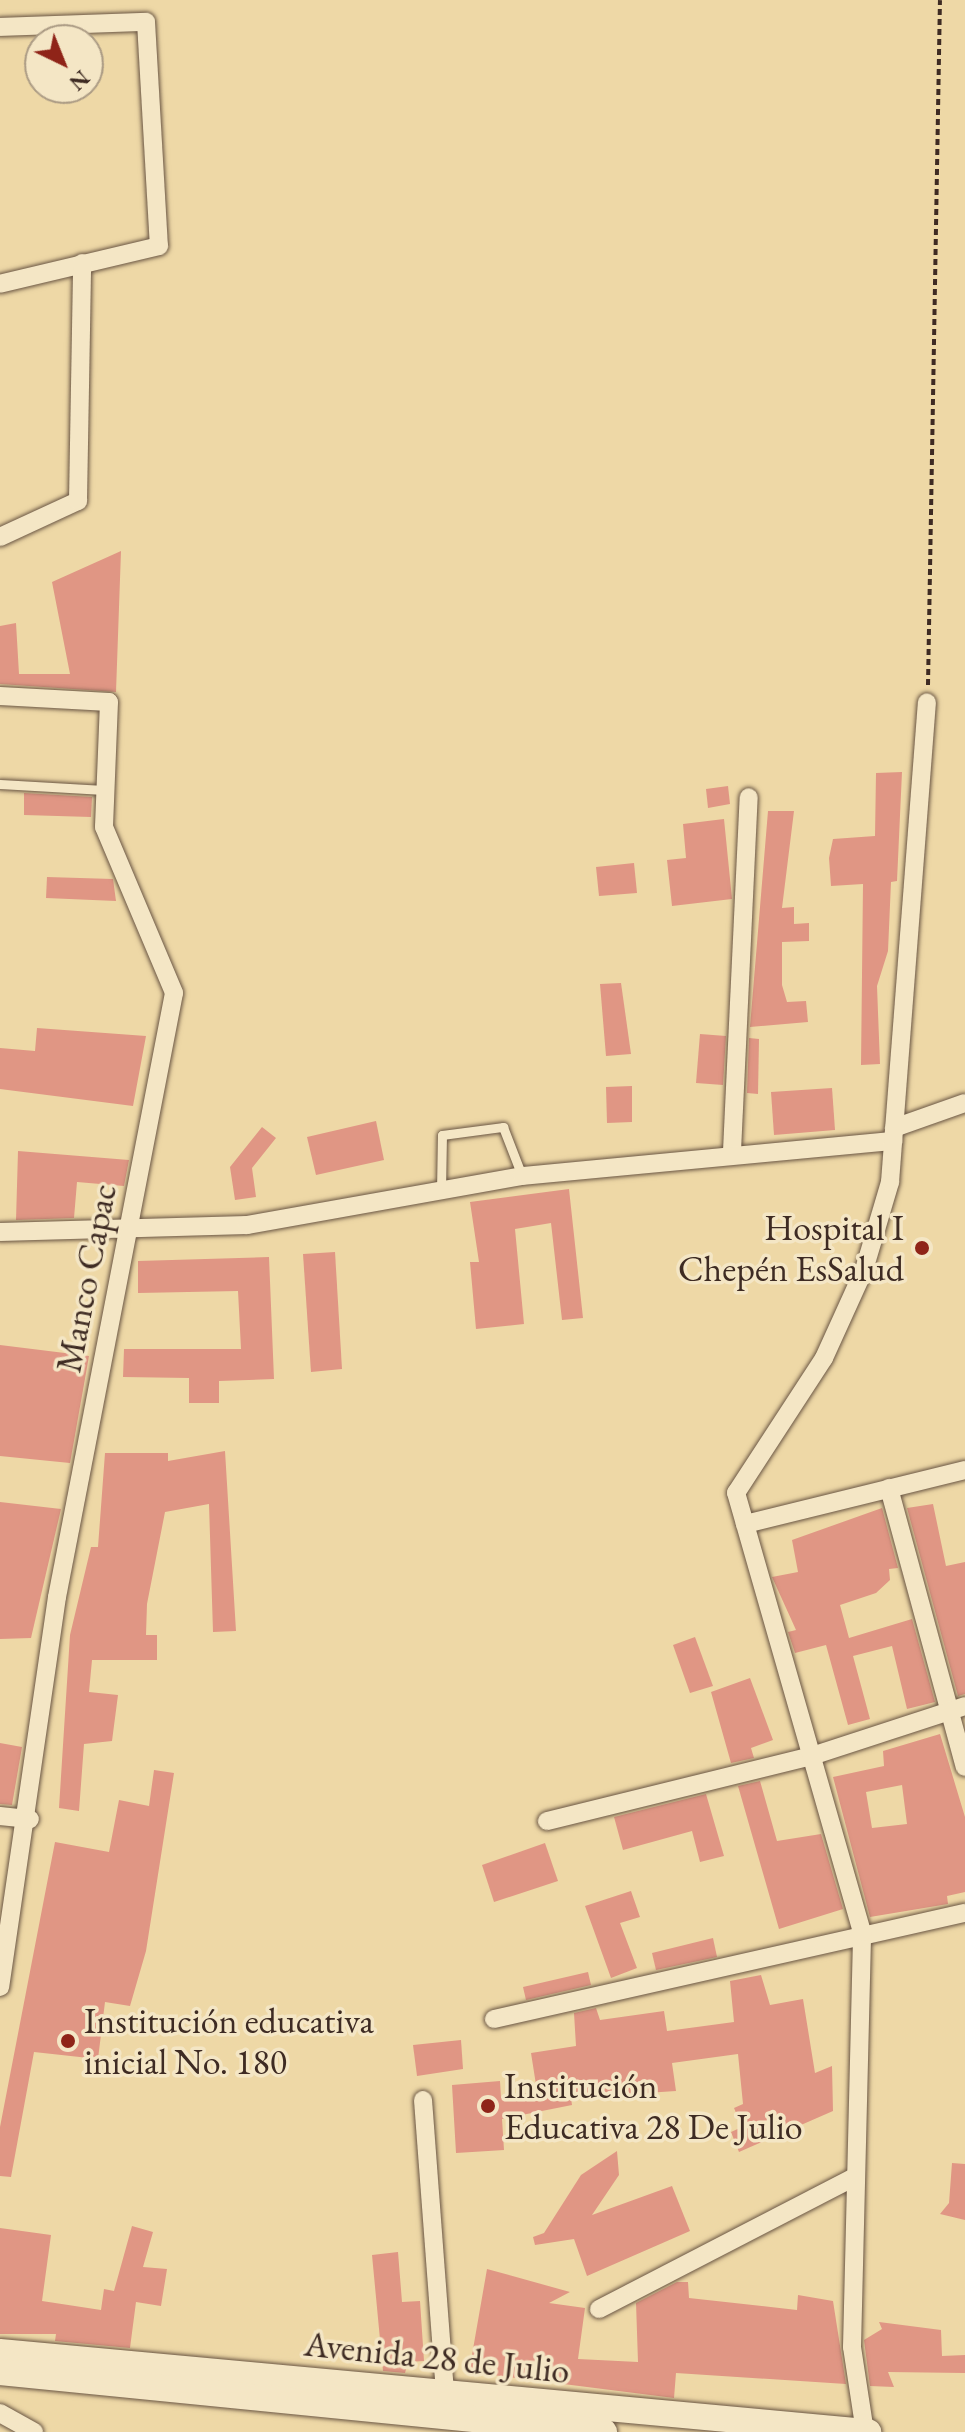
<!DOCTYPE html>
<html>
<head>
<meta charset="utf-8">
<style>
	body { margin:0 }
	#map { position:relative; width:965px; height:2432px; overflow:hidden; background:#eed8a6; font-family:"EB Garamond",serif }
	div>[style] { position:absolute }
	.building>* { inset:0; background:#e09684 }
	.path>* { height:4px; margin-top:-2px; transform-origin:0; background:repeating-linear-gradient(90deg,#3e2b23 0 6px,transparent 0 10px) }
	.roads { filter:drop-shadow(0 0 2px #6a5644) drop-shadow(0 0 2px #6a5644) }
	.lane>* { height:9px; margin:-4.5px; padding:0 4.5px; transform-origin:4.5px; border-radius:4.5px; background:#f4e6c5 }
	.street>* { height:18px; margin:-9px; padding:0 9px; transform-origin:9px; border-radius:9px; background:#f4e6c5 }
	.secondary>* { height:26px; margin:-13px; padding:0 13px; transform-origin:13px; border-radius:13px; background:#f4e6c5 }
	.dots>* { width:22px; height:22px; translate:-50% -50%; box-sizing:border-box; border:4px solid #f4e6c5; border-radius:50% }
	span { translate:-50% -50%; white-space:nowrap; text-align:center; line-height:1.15; -webkit-text-stroke:7px #f4e6c5; paint-order:stroke }
	.poi-label { font-size:36px; color:#3e2b23 }
	.right { translate:-100% -50%; text-align:right }
	.left { translate:0 -50%; text-align:left }
	.street-label { font-size:36px; color:#3e2b23 }
	.north { position:absolute; left:24px; top:24px; width:80px; height:80px; box-sizing:border-box; background:#f4e6c5; border:2px solid #ab9b84; border-radius:50%; rotate:137deg; font-size:22px; font-weight:700; line-height:32px; text-align:center; color:#3e2b23 }
	.north::after { content:''; display:block; margin:auto; width:28px; height:36px; background:#8f2418; clip-path:polygon(50% 0,100% 100%,50% 72%,0 100%) }
</style>
</head>
<body>
<div id="map">
	<div class="building">
		<div style="clip-path:polygon(121px 551px,116px 692px,0 684px,0 626px,16px 623px,19px 674px,70px 674px,52px 582px)"></div>
		<div style="clip-path:polygon(902px 772px,897px 881px,891px 882px,888px 951px,877px 986px,880px 1064px,861px 1065px,863px 884px,831px 886px,829px 858px,833px 839px,875px 836px,876px 773px)"></div>
		<div style="clip-path:polygon(728px 786px,730px 804px,708px 808px,706px 789px)"></div>
		<div style="clip-path:polygon(24px 793px,92px 797px,91px 817px,24px 815px)"></div>
		<div style="clip-path:polygon(768px 811px,794px 811px,782px 908px,794px 907px,794px 924px,809px 923px,809px 941px,782px 942px,782px 985px,787px 1002px,806px 1001px,808px 1022px,750px 1027px)"></div>
		<div style="clip-path:polygon(724px 819px,732px 899px,672px 906px,667px 860px,686px 858px,683px 824px)"></div>
		<div style="clip-path:polygon(634px 863px,637px 893px,599px 896px,596px 867px)"></div>
		<div style="clip-path:polygon(47px 877px,113px 879px,116px 901px,46px 898px)"></div>
		<div style="clip-path:polygon(621px 983px,631px 1054px,606px 1056px,600px 984px)"></div>
		<div style="clip-path:polygon(37px 1028px,146px 1036px,133px 1106px,0 1089px,0 1048px,35px 1051px)"></div>
		<div style="clip-path:polygon(700px 1034px,726px 1036px,723px 1085px,696px 1083px)"></div>
		<div style="clip-path:polygon(749px 1038px,759px 1039px,758px 1094px,747px 1093px)"></div>
		<div style="clip-path:polygon(632px 1086px,632px 1122px,607px 1123px,606px 1087px)"></div>
		<div style="clip-path:polygon(832px 1088px,835px 1130px,774px 1135px,771px 1092px)"></div>
		<div style="clip-path:polygon(376px 1121px,384px 1160px,316px 1175px,307px 1137px)"></div>
		<div style="clip-path:polygon(262px 1127px,276px 1138px,252px 1168px,256px 1197px,235px 1200px,230px 1167px)"></div>
		<div style="clip-path:polygon(18px 1151px,129px 1160px,124px 1186px,77px 1182px,74px 1218px,16px 1220px)"></div>
		<div style="clip-path:polygon(569px 1189px,583px 1318px,562px 1320px,551px 1223px,515px 1229px,524px 1324px,476px 1329px,470px 1262px,479px 1262px,470px 1202px)"></div>
		<div style="clip-path:polygon(335px 1252px,342px 1369px,311px 1372px,303px 1254px)"></div>
		<div style="clip-path:polygon(269px 1257px,274px 1379px,219px 1381px,219px 1403px,189px 1403px,189px 1378px,123px 1377px,124px 1349px,241px 1349px,238px 1291px,138px 1293px,138px 1261px)"></div>
		<div style="clip-path:polygon(0 1345px,89px 1356px,70px 1463px,0 1456px)"></div>
		<div style="clip-path:polygon(225px 1451px,236px 1631px,213px 1632px,209px 1504px,165px 1512px,147px 1604px,146px 1635px,157px 1635px,157px 1660px,92px 1660px,89px 1692px,118px 1695px,112px 1741px,84px 1744px,79px 1811px,59px 1808px,70px 1635px,91px 1547px,98px 1547px,105px 1453px,168px 1453px,168px 1461px)"></div>
		<div style="clip-path:polygon(0 1502px,61px 1509px,31px 1638px,0 1639px)"></div>
		<div style="clip-path:polygon(933px 1504px,946px 1566px,965px 1562px,965px 1694px,958px 1696px,907px 1508px)"></div>
		<div style="clip-path:polygon(882px 1508px,898px 1568px,889px 1569px,890px 1580px,876px 1593px,840px 1605px,849px 1638px,912px 1619px,935px 1702px,907px 1709px,892px 1646px,853px 1656px,870px 1719px,848px 1725px,826px 1645px,795px 1653px,788px 1632px,796px 1630px,772px 1577px,798px 1572px,792px 1540px)"></div>
		<div style="clip-path:polygon(695px 1637px,713px 1686px,690px 1693px,673px 1645px)"></div>
		<div style="clip-path:polygon(750px 1678px,773px 1740px,751px 1748px,754px 1758px,731px 1763px,711px 1692px)"></div>
		<div style="clip-path:polygon(evenodd,940px 1734px,965px 1817px,965px 1892px,947px 1896px,948px 1904px,870px 1917px,833px 1777px,884px 1766px,883px 1751px,940px 1734px,902px 1785px,907px 1824px,872px 1828px,866px 1792px,902px 1785px)"></div>
		<div style="clip-path:polygon(0 1743px,22px 1747px,12px 1805px,0 1804px)"></div>
		<div style="clip-path:polygon(154px 1770px,174px 1773px,146px 1951px,130px 2006px,105px 2002px,98px 2059px,34px 2052px,11px 2177px,0 2176px,0 2127px,55px 1842px,109px 1852px,119px 1800px,149px 1806px)"></div>
		<div style="clip-path:polygon(760px 1781px,777px 1841px,821px 1834px,843px 1909px,779px 1929px,738px 1786px)"></div>
		<div style="clip-path:polygon(706px 1794px,724px 1856px,700px 1862px,692px 1831px,623px 1850px,614px 1817px)"></div>
		<div style="clip-path:polygon(545px 1843px,558px 1881px,494px 1902px,482px 1865px)"></div>
		<div style="clip-path:polygon(631px 1891px,640px 1917px,620px 1923px,637px 1968px,611px 1978px,585px 1906px)"></div>
		<div style="clip-path:polygon(713px 1938px,717px 1957px,656px 1970px,652px 1953px)"></div>
		<div style="clip-path:polygon(588px 1972px,591px 1985px,526px 2000px,523px 1987px)"></div>
		<div style="clip-path:polygon(761px 1975px,770px 2005px,803px 1999px,815px 2073px,832px 2066px,833px 2111px,739px 2152px,731px 2132px,742px 2127px,734px 2108px,743px 2104px,738px 2054px,672px 2063px,676px 2091px,571px 2098px,572px 2105px,502px 2119px,504px 2150px,456px 2153px,452px 2085px,500px 2081px,501px 2098px,537px 2091px,531px 2053px,576px 2046px,574px 2013px,596px 2008px,600px 2020px,664px 2011px,667px 2031px,734px 2022px,730px 1981px)"></div>
		<div style="clip-path:polygon(461px 2040px,463px 2069px,417px 2076px,413px 2045px)"></div>
		<div style="clip-path:polygon(617px 2151px,619px 2175px,592px 2215px,672px 2186px,690px 2231px,587px 2276px,574px 2239px,535px 2245px,533px 2237px,544px 2233px,581px 2175px)"></div>
		<div style="clip-path:polygon(952px 2163px,965px 2164px,965px 2220px,940px 2214px,949px 2203px)"></div>
		<div style="clip-path:polygon(132px 2226px,153px 2232px,143px 2267px,167px 2269px,161px 2306px,136px 2302px,130px 2348px,55px 2341px,56px 2334px,0 2334px,0 2228px,51px 2235px,42px 2301px,101px 2310px,104px 2289px,114px 2291px)"></div>
		<div style="clip-path:polygon(398px 2252px,402px 2302px,420px 2301px,424px 2361px,408px 2362px,405px 2373px,383px 2371px,372px 2255px)"></div>
		<div style="clip-path:polygon(487px 2269px,570px 2292px,549px 2303px,585px 2308px,578px 2359px,638px 2362px,636px 2303px,677px 2282px,688px 2282px,689px 2298px,797px 2310px,798px 2295px,833px 2301px,846px 2384px,676px 2373px,674px 2398px,469px 2372px)"></div>
		<div style="clip-path:polygon(879px 2322px,941px 2330px,942px 2356px,965px 2355px,965px 2373px,888px 2372px,894px 2387px,870px 2386px,864px 2340px,882px 2329px)"></div>
	</div>
	<div class="path">
		<div style="left:928px;top:685px;width:685px;rotate:-89deg"></div>
	</div>
	<div class="roads">
		<div class="lane">
			<div style="left:0;top:784px;width:104px;rotate:3.3deg"></div>
			<div style="left:441px;top:1191px;width:56px;rotate:-89deg"></div>
			<div style="left:442px;top:1135px;width:62px;rotate:-7.5deg"></div>
			<div style="left:503px;top:1127px;width:53px;rotate:68.8deg"></div>
		</div>
		<div class="street">
			<div style="left:0;top:27px;width:146px;rotate:-2deg"></div>
			<div style="left:146px;top:22px;width:224px;rotate:86.7deg"></div>
			<div style="left:159px;top:246px;width:163px;rotate:166.6deg"></div>
			<div style="left:0;top:537px;width:86px;rotate:-24.8deg"></div>
			<div style="left:78px;top:501px;width:238px;rotate:-89deg"></div>
			<div style="left:0;top:696px;width:109px;rotate:3.2deg"></div>
			<div style="left:109px;top:702px;width:125px;rotate:92.3deg"></div>
			<div style="left:104px;top:827px;width:180px;rotate:67.1deg"></div>
			<div style="left:174px;top:993px;width:615px;rotate:100.96deg"></div>
			<div style="left:57px;top:1597px;width:394px;rotate:98.3deg"></div>
			<div style="left:894px;top:1128px;width:75px;rotate:-19.4deg"></div>
			<div style="left:732px;top:1151px;width:354px;rotate:-87.3deg"></div>
			<div style="left:0;top:1232px;width:247px;rotate:-1.6deg"></div>
			<div style="left:247px;top:1225px;width:279px;rotate:-10.1deg"></div>
			<div style="left:522px;top:1176px;width:373px;rotate:-5.4deg"></div>
			<div style="left:889px;top:1488px;width:289px;rotate:74.8deg"></div>
			<div style="left:745px;top:1524px;width:227px;rotate:-13.8deg"></div>
			<div style="left:0;top:1816px;width:30px;rotate:6deg"></div>
			<div style="left:547px;top:1821px;width:273px;rotate:-13.8deg"></div>
			<div style="left:812px;top:1756px;width:161px;rotate:-18.1deg"></div>
			<div style="left:494px;top:2019px;width:483px;rotate:-12.7deg"></div>
			<div style="left:423px;top:2100px;width:294px;rotate:85.7deg"></div>
			<div style="left:599px;top:2309px;width:284px;rotate:-27.3deg"></div>
			<div style="left:0;top:2413px;width:39px;rotate:29deg"></div>
			<div style="left:865px;top:2432px;width:86px;rotate:-98.7deg"></div>
			<div style="left:852px;top:2347px;width:415px;rotate:-88.6deg"></div>
			<div style="left:862px;top:1932px;width:457px;rotate:-106deg"></div>
			<div style="left:736px;top:1493px;width:161px;rotate:-56.9deg"></div>
			<div style="left:824px;top:1358px;width:97px;rotate:-65.6deg"></div>
			<div style="left:864px;top:1270px;width:92px;rotate:-73.5deg"></div>
			<div style="left:890px;top:1182px;width:481px;rotate:-85.6deg"></div>
		</div>
		<div class="secondary">
			<div style="left:0;top:2352px;width:872px;rotate:5.27deg"></div>
			<div style="left:0;top:2372px;width:607px;rotate:5.67deg"></div>
		</div>
	</div>
	<div class="dots">
		<div style="left:922px;top:1248px;background:#8f2418"></div>
		<div style="left:68px;top:2041px;background:#8f2418"></div>
		<div style="left:488px;top:2106px;background:#8f2418"></div>
	</div>
	<div class="poi-label">
		<span class="right" style="left:904px;top:1248px">Hospital I<br>Chepén EsSalud</span>
		<span class="left" style="left:84px;top:2041px">Institución educativa<br>inicial No. 180</span>
		<span class="left" style="left:504px;top:2106px">Institución<br>Educativa 28 De Julio</span>
	</div>
	<div class="street-label">
		<span style="left:86px;top:1278px;rotate:-79deg">Manco Capac</span>
		<span style="left:437px;top:2357px;rotate:6deg">Avenida 28 de Julio</span>
	</div>
	<div class="north">N</div>
</div>
</body>
</html>
